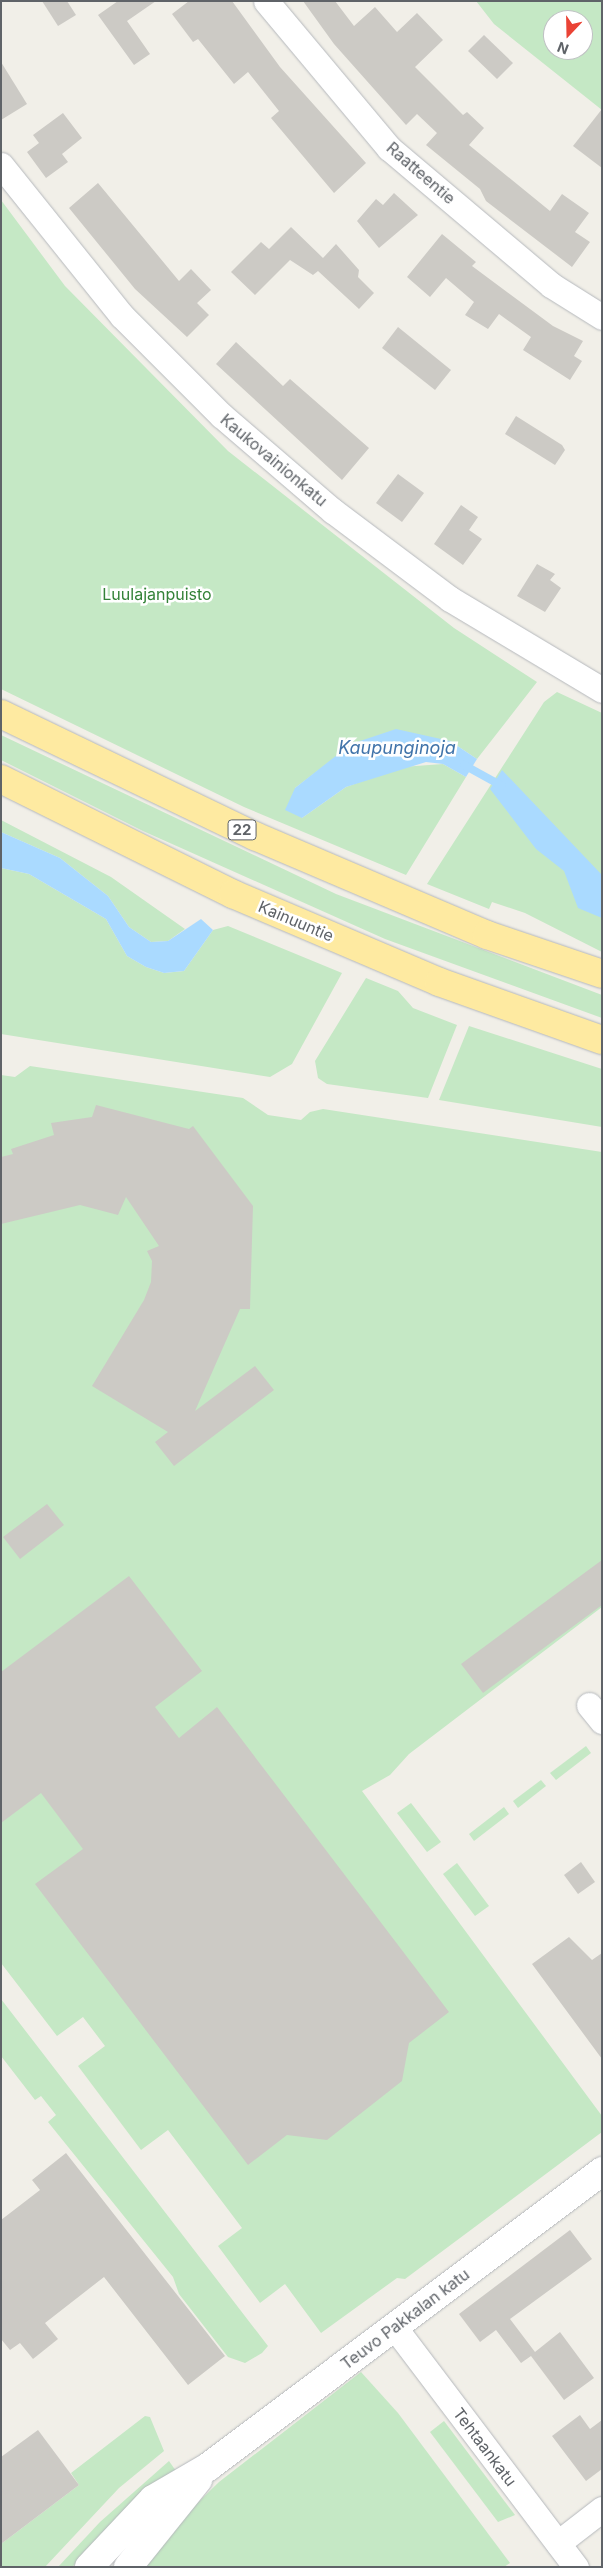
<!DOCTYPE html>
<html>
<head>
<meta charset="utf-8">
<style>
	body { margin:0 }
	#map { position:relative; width:603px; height:2568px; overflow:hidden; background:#f1efe8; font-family:Inter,sans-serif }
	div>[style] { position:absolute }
	.green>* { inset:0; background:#c5e8c5 }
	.water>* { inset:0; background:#aadaff }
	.stream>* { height:8px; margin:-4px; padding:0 4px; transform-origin:4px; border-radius:4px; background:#aadaff }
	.building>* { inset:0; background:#cccac5 }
	.roads { filter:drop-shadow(0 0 1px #b5b8bc) drop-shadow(0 0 1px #b5b8bc) }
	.minor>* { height:25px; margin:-12.5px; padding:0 12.5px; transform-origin:12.5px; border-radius:12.5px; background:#fff }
	.tertiary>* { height:28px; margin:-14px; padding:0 14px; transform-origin:14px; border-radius:14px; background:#fff }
	.trunk>* { height:28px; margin:-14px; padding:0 14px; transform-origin:14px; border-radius:14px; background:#feeaa1 }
	span { translate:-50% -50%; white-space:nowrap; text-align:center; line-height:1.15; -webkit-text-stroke:5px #fff; paint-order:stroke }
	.shield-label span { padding:1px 4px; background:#fff; border:1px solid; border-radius:4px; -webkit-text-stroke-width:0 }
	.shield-label { font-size:15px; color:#5f6368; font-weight:700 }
	.street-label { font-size:16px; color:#5f6368 }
	.park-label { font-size:16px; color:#348238 }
	.water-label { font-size:18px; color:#4174aa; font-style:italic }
	.frame { position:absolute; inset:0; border:2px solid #5f6368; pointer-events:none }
	.north { position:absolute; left:543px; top:10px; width:50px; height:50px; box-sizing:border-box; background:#fff; border:1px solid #bfc1c3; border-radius:50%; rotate:201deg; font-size:14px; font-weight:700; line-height:20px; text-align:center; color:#5f6368 }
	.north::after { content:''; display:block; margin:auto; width:18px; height:22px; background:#ea4335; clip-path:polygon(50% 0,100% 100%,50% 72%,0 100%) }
</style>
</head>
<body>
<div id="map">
	<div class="green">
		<div style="clip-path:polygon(evenodd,476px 1px,602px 1px,602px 110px,494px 24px,476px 1px,553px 20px,583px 20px,583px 50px,553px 50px,553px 20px)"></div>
		<div style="clip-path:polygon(1px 200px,65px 286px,228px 451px,454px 628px,537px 682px,477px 759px,450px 741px,320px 769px,295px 788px,302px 818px,346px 787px,402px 767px,443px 764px,466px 777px,406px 875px,244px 807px,1px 689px)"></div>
		<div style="clip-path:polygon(557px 692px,602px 713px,602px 952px,525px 913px,492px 902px,489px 909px,427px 884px,544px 702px)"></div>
		<div style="clip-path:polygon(1px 735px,336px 894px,602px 995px,602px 1018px,385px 939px,143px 831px,1px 760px)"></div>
		<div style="clip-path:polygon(1px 820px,111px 877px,185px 929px,168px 941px,151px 942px,129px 927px,108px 896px,60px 858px,1px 832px)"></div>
		<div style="clip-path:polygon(1px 868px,29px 874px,106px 919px,127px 956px,146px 967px,164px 973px,184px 971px,213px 930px,228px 926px,342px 973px,292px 1064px,270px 1077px,1px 1034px)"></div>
		<div style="clip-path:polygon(366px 978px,398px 991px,413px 1008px,457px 1025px,428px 1098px,327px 1084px,318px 1078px,315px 1061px)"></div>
		<div style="clip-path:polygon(469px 1026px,602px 1069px,602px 1127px,439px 1100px)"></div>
		<div style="clip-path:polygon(30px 1066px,243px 1098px,268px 1115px,301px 1120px,310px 1112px,323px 1109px,602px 1152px,602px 1607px,409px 1754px,390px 1775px,362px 1791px,602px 2116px,602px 2132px,405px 2279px,397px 2278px,321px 2333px,285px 2284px,260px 2303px,218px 2246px,242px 2228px,168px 2130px,141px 2150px,78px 2066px,105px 2046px,83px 2017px,57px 2036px,1px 1963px,1px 1075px,15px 1077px)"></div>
		<div style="clip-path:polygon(586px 1746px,591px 1753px,556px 1780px,550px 1773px)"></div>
		<div style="clip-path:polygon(541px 1780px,546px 1786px,518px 1808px,513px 1801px)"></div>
		<div style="clip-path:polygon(411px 1803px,441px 1842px,427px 1852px,397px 1813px)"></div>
		<div style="clip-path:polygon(504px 1807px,509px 1814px,474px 1841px,469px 1834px)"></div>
		<div style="clip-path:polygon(457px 1863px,489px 1906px,475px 1916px,443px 1874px)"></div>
		<div style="clip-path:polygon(1px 1999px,268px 2346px,262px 2353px,245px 2363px,228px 2357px,179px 2294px,173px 2277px,48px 2122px,56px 2115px,41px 2096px,35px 2100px,1px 2056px)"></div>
		<div style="clip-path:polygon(361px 2372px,398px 2413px,510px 2563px,504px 2567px,143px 2567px,180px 2520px,219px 2482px)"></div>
		<div style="clip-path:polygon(145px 2416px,150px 2417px,164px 2451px,119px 2488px,45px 2567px,1px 2567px,1px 2544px,79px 2485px,71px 2473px)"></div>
		<div style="clip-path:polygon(444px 2421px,515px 2515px,498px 2522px,430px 2432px)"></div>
		<div style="clip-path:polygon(169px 2461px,176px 2471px,72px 2567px,58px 2567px,100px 2522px)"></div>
	</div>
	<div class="water">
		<div style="clip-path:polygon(396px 729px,450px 741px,477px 759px,466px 777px,443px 764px,426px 762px,346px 787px,302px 818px,285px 810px,295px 788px,351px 744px)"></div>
		<div style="clip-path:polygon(502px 770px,602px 875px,602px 918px,578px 908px,564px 871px,536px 849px,490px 789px)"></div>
		<div style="clip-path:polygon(1px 832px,60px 858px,108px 896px,129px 927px,151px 942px,168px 941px,201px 919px,213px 930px,184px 971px,164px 973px,146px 967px,127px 956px,106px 919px,29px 874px,1px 868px)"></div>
	</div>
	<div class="stream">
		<div style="left:464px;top:765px;width:43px;rotate:28.9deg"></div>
	</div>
	<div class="building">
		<div style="clip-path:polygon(42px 1px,67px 1px,76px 15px,58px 26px)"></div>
		<div style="clip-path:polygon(118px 1px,156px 1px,127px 21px,150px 54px,134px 65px,98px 15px)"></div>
		<div style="clip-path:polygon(189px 1px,232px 1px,280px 67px,366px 163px,334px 193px,271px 118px,279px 111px,248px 72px,234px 84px,198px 39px,193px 42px,172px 14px)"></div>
		<div style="clip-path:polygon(303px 1px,335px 1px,354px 26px,375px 7px,397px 32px,417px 13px,443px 40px,415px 67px,463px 115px,467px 112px,484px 128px,469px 145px,550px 211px,562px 194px,589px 213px,575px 232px,590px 242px,572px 267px,486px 201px,480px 189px,426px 145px,437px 133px,417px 114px,406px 125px,334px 44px)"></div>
		<div style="clip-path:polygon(484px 35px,513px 63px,497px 79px,468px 51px)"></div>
		<div style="clip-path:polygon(1px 62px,27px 104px,1px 120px)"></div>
		<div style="clip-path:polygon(602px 109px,602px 168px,573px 146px)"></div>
		<div style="clip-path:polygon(63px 113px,82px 138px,62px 154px,68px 162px,46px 178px,27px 152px,39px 143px,33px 135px)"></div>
		<div style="clip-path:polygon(98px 183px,179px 281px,191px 269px,211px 290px,197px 303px,209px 315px,187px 337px,135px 289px,69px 208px)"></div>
		<div style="clip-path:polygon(394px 193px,418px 215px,379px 248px,357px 221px,376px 199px,383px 205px)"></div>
		<div style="clip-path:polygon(291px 227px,323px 258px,336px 244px,359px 270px,358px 277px,374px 293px,359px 309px,318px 271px,313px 275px,290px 260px,255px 295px,231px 272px,261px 242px,269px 249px)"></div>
		<div style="clip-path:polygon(442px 234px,476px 262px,472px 266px,553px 326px,583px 341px,574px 356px,582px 361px,570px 380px,523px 350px,531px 337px,499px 314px,488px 329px,465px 315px,474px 302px,446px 278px,430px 297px,407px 277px)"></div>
		<div style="clip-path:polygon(398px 327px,451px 370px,435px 390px,382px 348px)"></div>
		<div style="clip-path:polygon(236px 342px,283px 386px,290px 379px,369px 448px,342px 480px,216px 364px)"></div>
		<div style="clip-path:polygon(516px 416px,562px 445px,565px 450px,555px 465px,505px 434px)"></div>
		<div style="clip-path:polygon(398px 474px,424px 493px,402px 522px,376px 503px)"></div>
		<div style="clip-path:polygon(461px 505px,478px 517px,469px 530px,482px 539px,463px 565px,434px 544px)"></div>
		<div style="clip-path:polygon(537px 564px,555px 574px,550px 580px,561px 588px,545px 612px,517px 596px)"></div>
		<div style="clip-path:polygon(96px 1105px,189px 1129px,193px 1126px,253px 1206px,250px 1309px,240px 1309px,195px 1411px,255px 1366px,274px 1390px,174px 1466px,155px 1442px,168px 1432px,92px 1386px,144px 1300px,151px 1282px,152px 1261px,147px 1251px,159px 1246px,126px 1197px,118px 1215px,80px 1205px,1px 1224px,1px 1157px,13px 1154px,11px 1149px,54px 1135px,51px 1123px,92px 1117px)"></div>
		<div style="clip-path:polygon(47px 1504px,64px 1525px,20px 1559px,3px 1537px)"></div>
		<div style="clip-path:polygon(602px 1560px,602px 1605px,483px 1693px,461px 1664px)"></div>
		<div style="clip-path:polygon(129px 1576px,202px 1671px,155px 1707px,179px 1738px,217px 1707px,449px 2012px,409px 2043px,402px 2081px,327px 2140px,287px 2135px,248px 2165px,35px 1884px,83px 1849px,41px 1793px,1px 1823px,1px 1672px)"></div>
		<div style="clip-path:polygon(581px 1862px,595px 1882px,578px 1894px,564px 1875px)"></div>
		<div style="clip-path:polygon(569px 1937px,592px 1960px,602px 1953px,602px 2059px,532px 1964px)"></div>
		<div style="clip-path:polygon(66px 2153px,225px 2356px,188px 2385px,104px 2277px,45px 2323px,58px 2339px,33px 2359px,20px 2343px,10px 2350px,1px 2339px,1px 2220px,40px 2190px,32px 2180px)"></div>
		<div style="clip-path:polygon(570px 2230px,592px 2259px,510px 2319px,535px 2352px,560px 2332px,594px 2378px,564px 2400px,531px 2356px,521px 2363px,496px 2330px,480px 2342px,459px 2314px)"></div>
		<div style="clip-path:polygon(580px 2415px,590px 2429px,602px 2420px,602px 2469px,586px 2481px,552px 2436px)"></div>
		<div style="clip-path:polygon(38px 2430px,79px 2485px,1px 2544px,1px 2457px)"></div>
	</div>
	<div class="roads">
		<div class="minor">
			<div style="left:266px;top:1px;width:192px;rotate:50.1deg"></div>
			<div style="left:389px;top:148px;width:212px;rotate:40.2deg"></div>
			<div style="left:551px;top:285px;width:60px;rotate:32.1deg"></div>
			<div style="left:1px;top:165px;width:193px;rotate:51.3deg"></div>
			<div style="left:122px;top:316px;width:141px;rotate:45deg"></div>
			<div style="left:222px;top:416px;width:146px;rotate:40.6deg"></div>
			<div style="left:333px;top:511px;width:146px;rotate:36.9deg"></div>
			<div style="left:450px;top:599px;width:177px;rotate:30.9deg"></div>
			<div style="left:589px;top:1705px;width:21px;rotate:51deg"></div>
			<div style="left:395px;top:2328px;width:300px;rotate:52.9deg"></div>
			<div style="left:558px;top:2543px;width:56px;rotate:-37.7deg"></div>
		</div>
		<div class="tertiary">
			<div style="left:89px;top:2567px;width:93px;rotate:-46.7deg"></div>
			<div style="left:153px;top:2499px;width:64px;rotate:-30.2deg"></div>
			<div style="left:208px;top:2467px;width:493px;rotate:-36.9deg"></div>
			<div style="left:128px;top:2567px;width:112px;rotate:-51.2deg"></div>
		</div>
		<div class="trunk">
			<div style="left:1px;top:714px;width:282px;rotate:25.7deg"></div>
			<div style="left:255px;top:836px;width:252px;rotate:23.1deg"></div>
			<div style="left:487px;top:935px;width:121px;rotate:18.7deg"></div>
			<div style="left:1px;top:779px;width:259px;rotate:26.4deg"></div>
			<div style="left:233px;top:894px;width:224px;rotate:23.1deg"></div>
			<div style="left:439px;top:982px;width:173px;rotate:19.6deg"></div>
		</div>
	</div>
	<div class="shield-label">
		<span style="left:242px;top:830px">22</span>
	</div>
	<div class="street-label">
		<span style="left:421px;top:173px;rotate:41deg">Raatteentie</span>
		<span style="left:274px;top:460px;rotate:40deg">Kaukovainionkatu</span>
		<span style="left:296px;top:921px;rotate:23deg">Kainuuntie</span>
		<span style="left:405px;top:2319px;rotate:-37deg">Teuvo Pakkalan katu</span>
		<span style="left:485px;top:2447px;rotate:53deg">Tehtaankatu</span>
	</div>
	<div class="park-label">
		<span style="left:157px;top:594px">Luulajanpuisto</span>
	</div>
	<div class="water-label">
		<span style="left:397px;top:748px">Kaupunginoja</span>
	</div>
	<div class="frame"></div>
	<div class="north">N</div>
</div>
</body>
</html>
